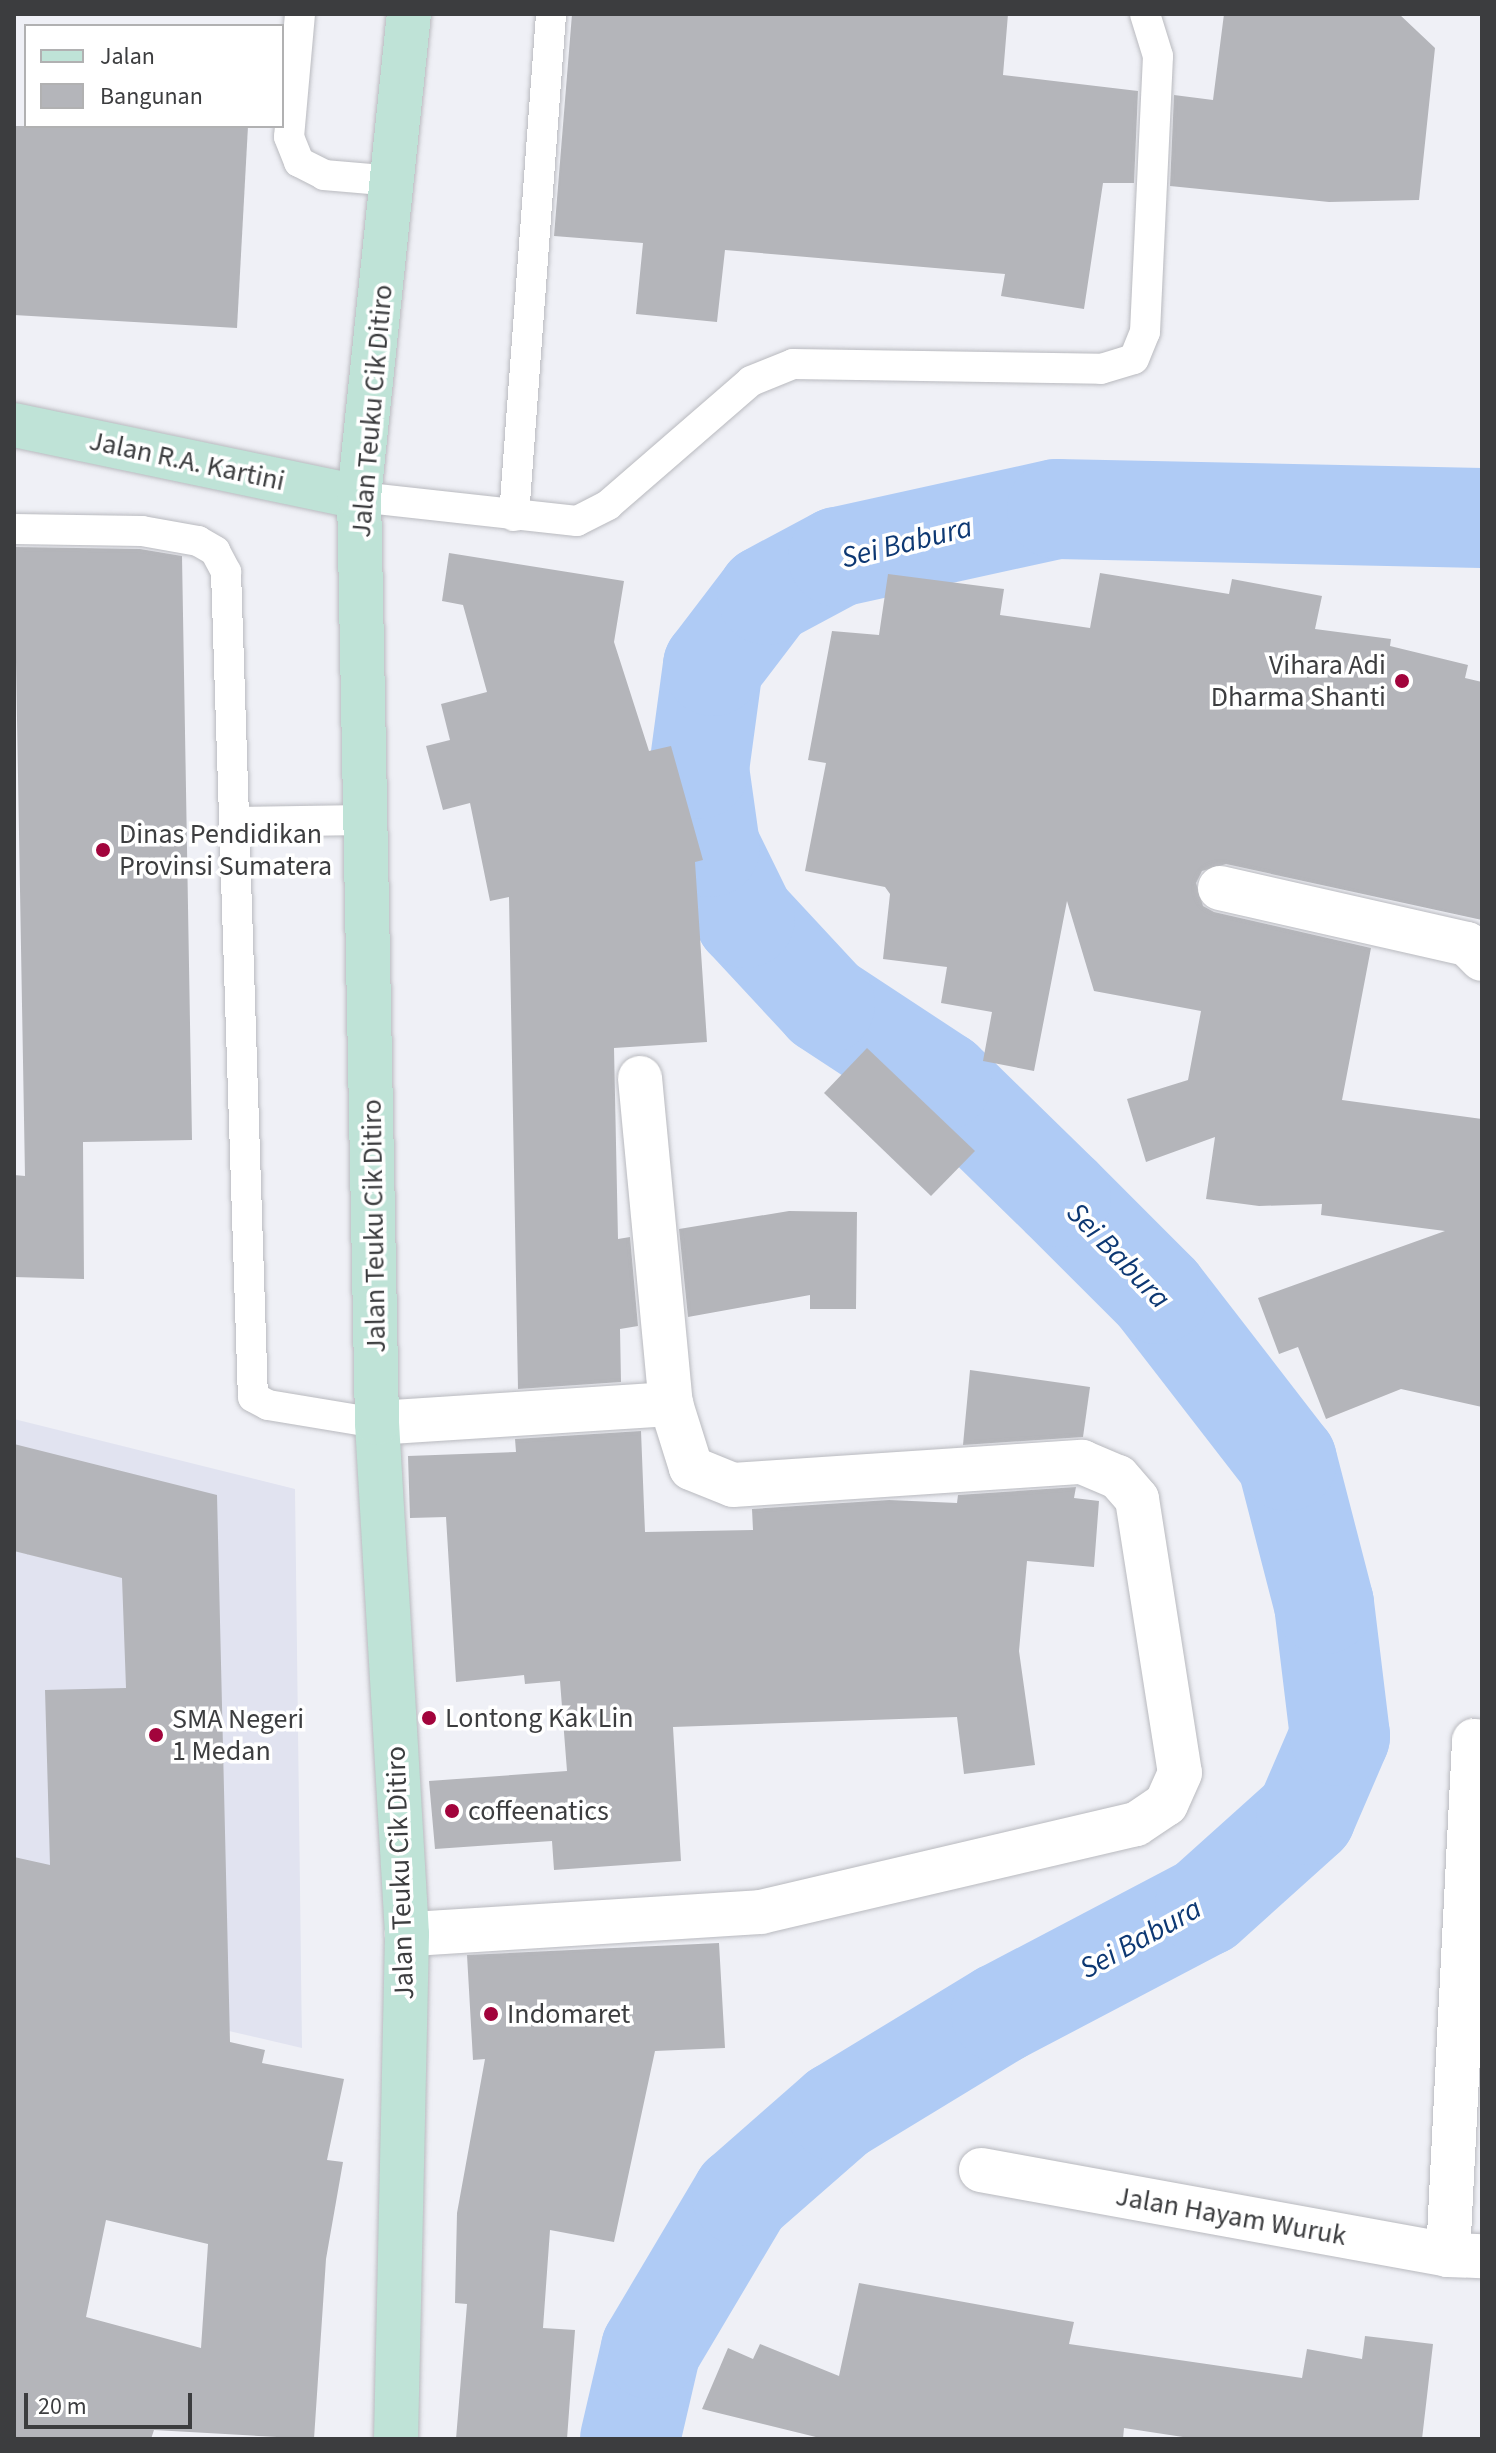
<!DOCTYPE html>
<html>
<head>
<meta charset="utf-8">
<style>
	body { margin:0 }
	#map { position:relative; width:1496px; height:2453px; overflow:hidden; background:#eff0f6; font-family:"Source Sans 3",sans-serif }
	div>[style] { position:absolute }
	.built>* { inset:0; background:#e1e3f0 }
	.river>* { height:100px; margin:-50px; padding:0 50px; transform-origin:50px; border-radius:50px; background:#afcbf5 }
	.building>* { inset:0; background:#b4b5ba }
	.roads { filter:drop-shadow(0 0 2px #b9babf) drop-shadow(0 0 2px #b9babf) }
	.lane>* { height:30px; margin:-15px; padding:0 15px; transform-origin:15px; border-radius:15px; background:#fff }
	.street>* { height:44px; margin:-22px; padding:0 22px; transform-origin:22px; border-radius:22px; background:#fff }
	.secondary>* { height:44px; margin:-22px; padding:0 22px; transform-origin:22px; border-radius:22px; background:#bfe3d7 }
	.dots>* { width:22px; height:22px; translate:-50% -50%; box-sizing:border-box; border:4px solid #fff; border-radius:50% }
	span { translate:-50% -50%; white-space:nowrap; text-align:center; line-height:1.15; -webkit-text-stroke:7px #fff; paint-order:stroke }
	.street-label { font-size:28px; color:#3c3d3f }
	.poi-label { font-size:28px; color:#3c3d3f }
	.right { translate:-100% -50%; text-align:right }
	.left { translate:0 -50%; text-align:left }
	.water-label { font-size:30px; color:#0d3873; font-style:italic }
	.frame { position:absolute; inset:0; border:16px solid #3c3d3f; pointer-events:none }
	.legend { position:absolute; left:24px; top:24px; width:260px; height:104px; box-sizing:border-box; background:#fff; border:2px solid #b1b1b2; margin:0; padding:10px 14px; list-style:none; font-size:24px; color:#3c3d3f }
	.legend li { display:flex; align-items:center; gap:16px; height:40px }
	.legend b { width:40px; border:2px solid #b1b1b2 }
	.scale { position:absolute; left:24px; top:2393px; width:168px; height:36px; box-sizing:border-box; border:4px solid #3c3d3f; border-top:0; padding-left:10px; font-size:24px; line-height:28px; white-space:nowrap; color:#3c3d3f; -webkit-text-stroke:6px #fff; paint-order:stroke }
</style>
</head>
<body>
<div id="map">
	<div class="built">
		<div style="clip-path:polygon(14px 1419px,295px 1489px,302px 2048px,14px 1981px)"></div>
	</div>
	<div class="river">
		<div style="left:630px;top:2439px;width:92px;rotate:-76.9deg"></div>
		<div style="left:651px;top:2349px;width:178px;rotate:-59.3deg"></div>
		<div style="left:742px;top:2196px;width:128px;rotate:-41.2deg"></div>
		<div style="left:838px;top:2112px;width:191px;rotate:-31.3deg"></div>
		<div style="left:1001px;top:2013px;width:230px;rotate:-27.7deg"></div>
		<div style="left:1205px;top:1906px;width:136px;rotate:-42deg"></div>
		<div style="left:1306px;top:1815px;width:86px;rotate:-66.7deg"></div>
		<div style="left:1340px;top:1736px;width:133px;rotate:-96.9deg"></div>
		<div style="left:1324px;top:1604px;width:148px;rotate:-104.5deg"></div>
		<div style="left:1287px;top:1461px;width:211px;rotate:-127.7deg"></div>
		<div style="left:1158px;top:1294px;width:137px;rotate:-135deg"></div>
		<div style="left:1061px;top:1197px;width:166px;rotate:-135.7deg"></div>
		<div style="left:942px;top:1081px;width:140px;rotate:-146.7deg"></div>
		<div style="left:825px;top:1004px;width:117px;rotate:-132.9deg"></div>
		<div style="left:745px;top:918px;width:79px;rotate:-116.2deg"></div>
		<div style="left:710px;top:847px;width:79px;rotate:-98deg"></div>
		<div style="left:699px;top:769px;width:104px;rotate:-82.3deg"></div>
		<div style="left:713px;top:666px;width:89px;rotate:-52.7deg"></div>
		<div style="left:767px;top:595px;width:81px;rotate:-28.2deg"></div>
		<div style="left:838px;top:557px;width:224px;rotate:-12.4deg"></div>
		<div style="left:1057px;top:509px;width:425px;rotate:1.2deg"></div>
	</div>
	<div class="building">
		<div style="clip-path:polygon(572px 14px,1008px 14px,1003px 75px,1138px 91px,1134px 183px,1103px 183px,1084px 309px,1001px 296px,1005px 274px,725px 250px,717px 322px,636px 314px,643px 243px,554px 236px)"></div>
		<div style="clip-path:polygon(1224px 14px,1399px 14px,1435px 48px,1419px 200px,1329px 202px,1170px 186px,1174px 95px,1213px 100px)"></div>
		<div style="clip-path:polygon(14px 126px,248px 126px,237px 328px,14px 315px)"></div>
		<div style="clip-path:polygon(14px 547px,140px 549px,182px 556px,192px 1140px,83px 1142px,84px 1279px,14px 1277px,14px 1175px,25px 1176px)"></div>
		<div style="clip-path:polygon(449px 553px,624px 581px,614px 642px,649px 751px,671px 746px,703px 860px,695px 862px,707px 1042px,614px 1048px,618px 1239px,630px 1237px,638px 1326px,620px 1329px,621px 1382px,518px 1389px,509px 897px,490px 901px,470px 803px,443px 810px,426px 746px,450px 740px,441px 704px,487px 692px,463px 605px,442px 601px)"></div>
		<div style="clip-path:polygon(1100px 573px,1229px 594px,1232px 579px,1322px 596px,1315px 629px,1391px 639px,1390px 646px,1468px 665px,1465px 678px,1482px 682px,1482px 920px,1226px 864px,1202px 871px,1196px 883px,1203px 906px,1214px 912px,1371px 948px,1342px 1100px,1482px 1119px,1482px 1407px,1401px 1389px,1326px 1419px,1298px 1347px,1279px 1354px,1258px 1298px,1445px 1231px,1321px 1215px,1322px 1204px,1259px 1206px,1206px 1199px,1215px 1137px,1146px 1162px,1127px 1099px,1188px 1080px,1201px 1011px,1094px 991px,1067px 901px,1034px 1071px,983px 1061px,992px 1012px,941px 1003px,947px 967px,883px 959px,890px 894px,885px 887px,805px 871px,826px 763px,808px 760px,832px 631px,879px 635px,888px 574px,1004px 589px,1000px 615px,1090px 628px)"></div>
		<div style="clip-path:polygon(867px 1048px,975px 1151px,931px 1196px,824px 1093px)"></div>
		<div style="clip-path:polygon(789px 1211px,857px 1212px,856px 1309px,810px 1309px,810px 1295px,688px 1317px,679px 1229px)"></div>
		<div style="clip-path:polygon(970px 1370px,1090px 1387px,1083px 1437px,963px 1445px)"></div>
		<div style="clip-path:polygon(641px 1431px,645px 1532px,753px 1530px,752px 1509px,889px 1500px,957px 1503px,958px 1495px,1076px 1487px,1074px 1498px,1099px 1501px,1094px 1567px,1027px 1561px,1019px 1651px,1035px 1765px,964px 1774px,957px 1717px,673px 1727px,681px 1861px,554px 1870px,552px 1841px,435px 1849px,429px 1781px,567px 1771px,560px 1681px,525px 1684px,524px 1675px,456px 1682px,446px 1517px,410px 1518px,408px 1456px,516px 1452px,515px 1439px)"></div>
		<div style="clip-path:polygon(evenodd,14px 1444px,217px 1495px,230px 2042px,265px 2050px,262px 2063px,344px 2079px,327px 2160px,343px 2162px,326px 2259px,314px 2439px,154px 2430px,151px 2439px,14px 2439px,14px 1857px,50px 1865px,45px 1690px,126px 1688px,122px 1578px,14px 1551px,14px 1444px,106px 2220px,208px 2244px,201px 2348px,86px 2317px,106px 2220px)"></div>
		<div style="clip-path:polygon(719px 1943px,725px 2048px,655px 2051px,614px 2242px,550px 2230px,543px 2328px,575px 2330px,567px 2439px,456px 2439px,467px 2304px,455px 2303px,457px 2213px,485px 2059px,473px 2060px,467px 1955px)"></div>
		<div style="clip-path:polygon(859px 2283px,1074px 2322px,1069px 2344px,1302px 2378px,1307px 2349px,1362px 2359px,1365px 2336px,1433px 2344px,1422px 2439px,1196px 2439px,1124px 2428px,1123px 2439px,824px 2439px,702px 2409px,728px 2348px,753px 2359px,760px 2344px,839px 2376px)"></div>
	</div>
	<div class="roads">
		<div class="lane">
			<div style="left:300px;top:14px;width:123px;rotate:95.1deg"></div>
			<div style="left:289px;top:137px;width:27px;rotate:68deg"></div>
			<div style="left:299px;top:162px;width:28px;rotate:27deg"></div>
			<div style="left:324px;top:175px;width:70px;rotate:4.9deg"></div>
			<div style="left:359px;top:497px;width:219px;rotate:6.3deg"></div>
			<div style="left:577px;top:521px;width:35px;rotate:-27deg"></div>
			<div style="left:608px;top:505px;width:189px;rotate:-40.9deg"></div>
			<div style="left:751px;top:381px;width:45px;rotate:-22deg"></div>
			<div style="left:793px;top:364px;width:308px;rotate:0.9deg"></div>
			<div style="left:1101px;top:369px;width:34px;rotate:-17deg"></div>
			<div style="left:1134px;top:359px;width:29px;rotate:-68deg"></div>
			<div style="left:1145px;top:332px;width:276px;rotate:-87.3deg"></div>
			<div style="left:1158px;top:56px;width:44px;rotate:-107.2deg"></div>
			<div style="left:514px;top:516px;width:503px;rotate:-85.78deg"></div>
			<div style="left:14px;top:529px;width:128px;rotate:0.9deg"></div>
			<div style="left:142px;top:531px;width:57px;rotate:10.1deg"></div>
			<div style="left:198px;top:541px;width:20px;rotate:30deg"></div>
			<div style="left:215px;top:551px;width:24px;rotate:62deg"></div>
			<div style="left:226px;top:572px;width:825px;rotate:88.13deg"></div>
			<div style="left:253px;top:1397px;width:17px;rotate:28deg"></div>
			<div style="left:268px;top:1405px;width:110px;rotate:9.4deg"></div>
			<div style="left:235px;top:822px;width:131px;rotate:-0.9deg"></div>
		</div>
		<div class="street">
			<div style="left:1220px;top:888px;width:253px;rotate:12.8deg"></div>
			<div style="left:1467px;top:944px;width:21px;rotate:45deg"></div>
			<div style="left:640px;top:1078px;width:327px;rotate:84.6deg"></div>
			<div style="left:377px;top:1423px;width:295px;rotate:-3.7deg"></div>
			<div style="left:671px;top:1404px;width:67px;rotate:72.6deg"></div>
			<div style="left:691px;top:1468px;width:45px;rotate:22deg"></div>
			<div style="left:733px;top:1485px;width:350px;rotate:-3.8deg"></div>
			<div style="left:1082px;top:1462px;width:39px;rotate:23deg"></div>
			<div style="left:1118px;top:1477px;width:29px;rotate:49deg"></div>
			<div style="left:1137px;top:1499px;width:277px;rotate:81.1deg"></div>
			<div style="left:1180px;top:1773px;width:34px;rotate:114deg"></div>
			<div style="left:1166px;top:1804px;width:36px;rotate:146deg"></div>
			<div style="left:1136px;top:1824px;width:385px;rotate:166.8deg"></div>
			<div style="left:761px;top:1912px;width:355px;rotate:176.4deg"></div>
			<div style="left:981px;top:2170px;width:475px;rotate:10.3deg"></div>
			<div style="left:1448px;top:2255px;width:34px;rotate:2deg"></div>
			<div style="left:1448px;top:2255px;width:515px;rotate:-87.1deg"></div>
		</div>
		<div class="secondary">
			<div style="left:14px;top:425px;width:352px;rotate:11.8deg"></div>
			<div style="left:396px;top:2439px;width:505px;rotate:-88.75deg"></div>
			<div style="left:407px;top:1934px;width:512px;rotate:-93.36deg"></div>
			<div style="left:377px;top:1423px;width:926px;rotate:-91.11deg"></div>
			<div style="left:359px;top:497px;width:486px;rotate:-84.1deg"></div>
		</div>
	</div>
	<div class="dots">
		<div style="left:1402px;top:681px;background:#a2043c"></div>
		<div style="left:103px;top:850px;background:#a2043c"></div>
		<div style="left:429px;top:1718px;background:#a2043c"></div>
		<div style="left:156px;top:1735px;background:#a2043c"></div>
		<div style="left:452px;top:1811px;background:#a2043c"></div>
		<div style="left:491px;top:2014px;background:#a2043c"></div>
	</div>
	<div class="street-label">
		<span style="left:372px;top:411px;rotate:-85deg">Jalan Teuku Cik Ditiro</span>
		<span style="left:187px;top:461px;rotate:12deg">Jalan R.A. Kartini</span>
		<span style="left:374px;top:1226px;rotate:-91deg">Jalan Teuku Cik Ditiro</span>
		<span style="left:400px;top:1873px;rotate:-92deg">Jalan Teuku Cik Ditiro</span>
		<span style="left:1231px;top:2216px;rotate:10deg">Jalan Hayam Wuruk</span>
	</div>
	<div class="poi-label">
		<span class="right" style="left:1386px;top:681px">Vihara Adi<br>Dharma Shanti</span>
		<span class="left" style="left:119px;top:850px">Dinas Pendidikan<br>Provinsi Sumatera</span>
		<span class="left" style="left:445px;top:1718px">Lontong Kak Lin</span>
		<span class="left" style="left:172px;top:1735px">SMA Negeri<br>1 Medan</span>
		<span class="left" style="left:468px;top:1811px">coffeenatics</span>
		<span class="left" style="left:507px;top:2014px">Indomaret</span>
	</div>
	<div class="water-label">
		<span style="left:907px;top:543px;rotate:-14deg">Sei Babura</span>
		<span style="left:1118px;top:1256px;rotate:46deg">Sei Babura</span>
		<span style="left:1141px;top:1939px;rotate:-29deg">Sei Babura</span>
	</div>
	<div class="frame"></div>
	<ul class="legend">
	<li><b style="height:10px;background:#bfe3d7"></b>Jalan</li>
	<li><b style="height:22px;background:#b4b5ba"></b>Bangunan</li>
	</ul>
	<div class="scale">20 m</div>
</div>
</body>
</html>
